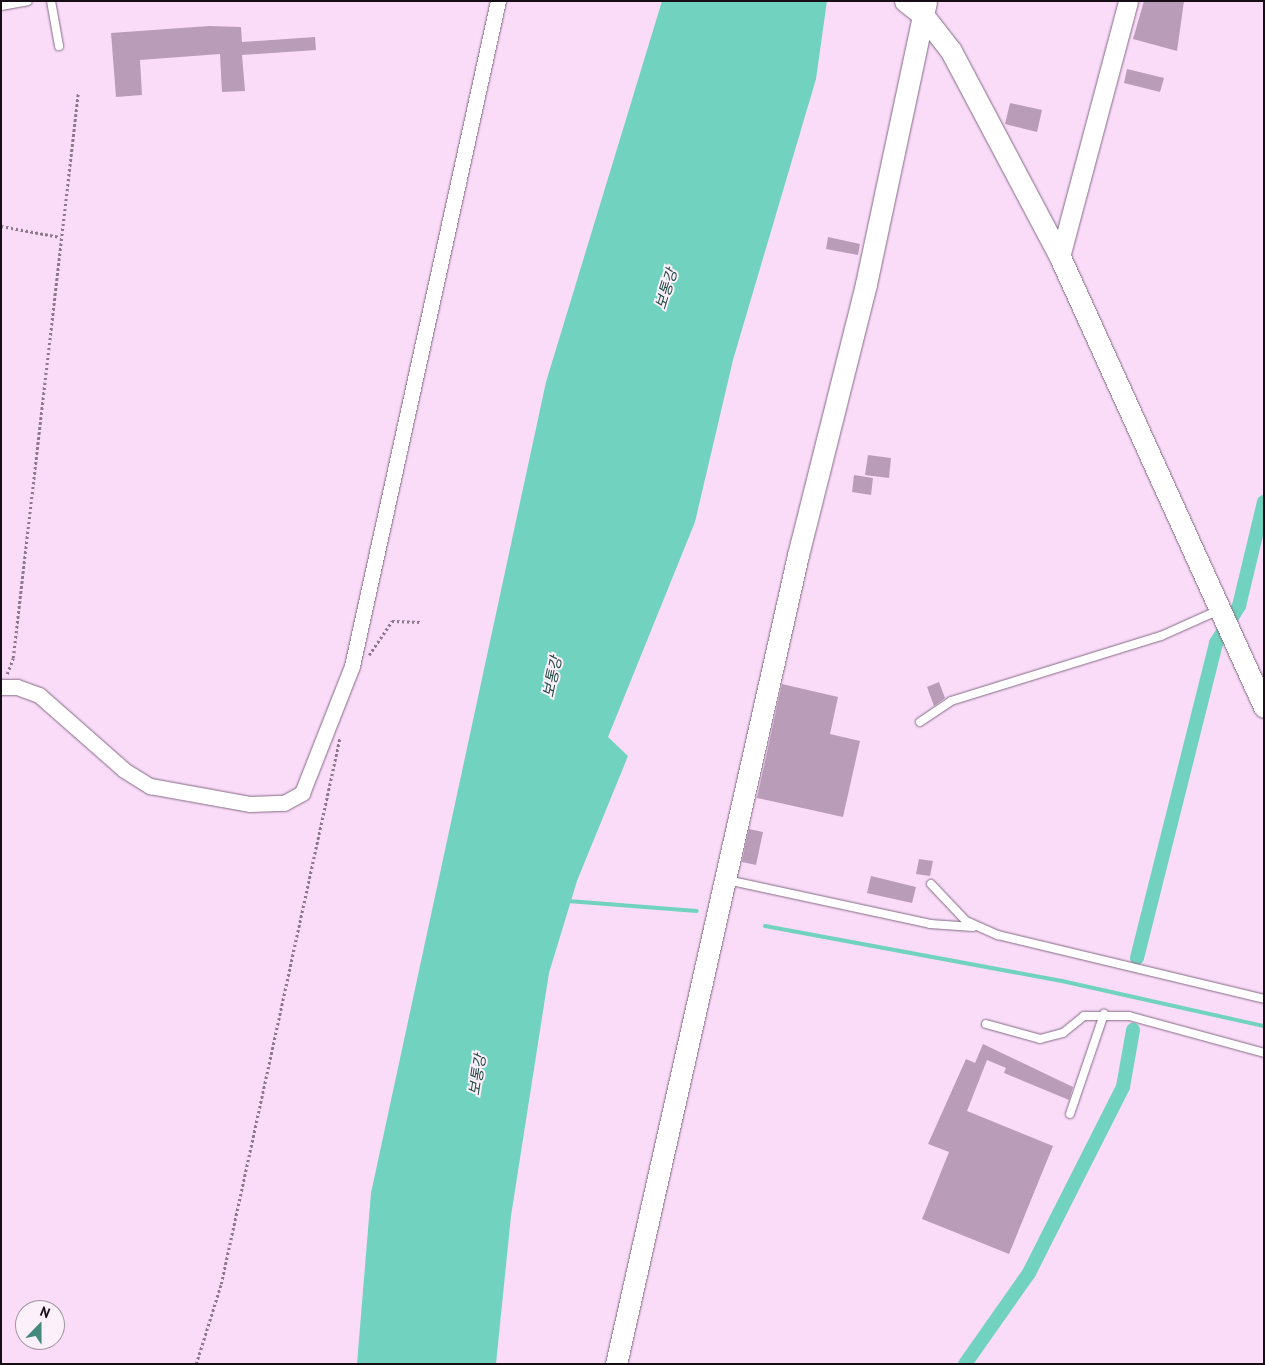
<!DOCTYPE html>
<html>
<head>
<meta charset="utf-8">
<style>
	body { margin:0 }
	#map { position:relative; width:1265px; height:1365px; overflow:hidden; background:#fadcf9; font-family:"PT Sans","Noto Sans KR",sans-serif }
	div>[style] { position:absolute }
	.water>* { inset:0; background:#72d2c0 }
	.stream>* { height:4px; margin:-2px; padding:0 2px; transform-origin:2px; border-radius:2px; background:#72d2c0 }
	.canal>* { height:14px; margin:-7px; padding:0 7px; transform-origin:7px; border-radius:7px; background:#72d2c0 }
	.building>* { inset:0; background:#b99db8 }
	.path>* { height:2.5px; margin-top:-1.25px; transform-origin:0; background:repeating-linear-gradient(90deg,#8d788c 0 2.5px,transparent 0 5px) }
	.roads { filter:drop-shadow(0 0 1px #846a84) drop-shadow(0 0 1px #846a84) }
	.service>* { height:8px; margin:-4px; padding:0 4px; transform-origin:4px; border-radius:4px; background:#fff }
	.minor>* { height:15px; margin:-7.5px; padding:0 7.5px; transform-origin:7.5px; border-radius:7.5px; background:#fff }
	.tertiary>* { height:19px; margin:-9.5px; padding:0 9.5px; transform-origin:9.5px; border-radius:9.5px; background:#fff }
	.secondary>* { height:21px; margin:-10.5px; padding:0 10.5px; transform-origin:10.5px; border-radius:10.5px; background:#fff }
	span { translate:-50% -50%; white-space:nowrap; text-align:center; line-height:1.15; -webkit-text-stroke:4px #fcf0fb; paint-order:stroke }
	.water-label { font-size:15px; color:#214c44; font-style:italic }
	.frame { position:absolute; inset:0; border:2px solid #170d16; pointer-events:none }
	.north { position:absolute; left:15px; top:1300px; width:50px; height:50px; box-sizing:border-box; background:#fcf0fb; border:1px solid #a0959f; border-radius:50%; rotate:22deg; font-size:14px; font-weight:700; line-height:20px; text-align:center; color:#170d16 }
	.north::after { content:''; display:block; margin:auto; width:18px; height:22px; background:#45897c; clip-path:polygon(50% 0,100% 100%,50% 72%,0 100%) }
</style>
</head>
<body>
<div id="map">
	<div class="water">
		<div style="clip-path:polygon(662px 1px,827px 1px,816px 79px,733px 360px,695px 522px,608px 737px,628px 756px,577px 881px,549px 973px,511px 1216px,496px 1364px,357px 1364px,371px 1193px,546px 382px)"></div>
	</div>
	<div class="stream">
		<div style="left:568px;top:901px;width:129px;rotate:4.4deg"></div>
		<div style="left:765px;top:926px;width:302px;rotate:10.5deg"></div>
		<div style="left:1062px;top:981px;width:207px;rotate:12.6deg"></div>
	</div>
	<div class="canal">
		<div style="left:1137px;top:958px;width:325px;rotate:-75.9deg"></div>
		<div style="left:1216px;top:643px;width:44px;rotate:-58.1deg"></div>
		<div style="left:1239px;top:606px;width:107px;rotate:-76.5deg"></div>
		<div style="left:965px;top:1364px;width:111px;rotate:-54.9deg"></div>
		<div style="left:1029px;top:1273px;width:208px;rotate:-63.2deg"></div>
		<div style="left:1123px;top:1087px;width:58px;rotate:-80deg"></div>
	</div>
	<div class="building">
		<div style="clip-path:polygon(1144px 1px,1184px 1px,1177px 51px,1133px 39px)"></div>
		<div style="clip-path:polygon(209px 26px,241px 27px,242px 42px,315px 37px,316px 50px,242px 55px,245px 91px,222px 92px,220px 54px,140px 60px,142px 95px,116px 97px,111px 33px)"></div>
		<div style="clip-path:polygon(1127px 69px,1164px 78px,1160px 92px,1124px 83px)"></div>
		<div style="clip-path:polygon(1010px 103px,1042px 110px,1037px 132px,1005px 124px)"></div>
		<div style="clip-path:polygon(828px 237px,860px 244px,858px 255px,826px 249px)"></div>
		<div style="clip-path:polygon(868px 455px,891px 458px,889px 478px,865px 475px)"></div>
		<div style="clip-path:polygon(854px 475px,873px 478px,871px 495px,852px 492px)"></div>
		<div style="clip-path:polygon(939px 682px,945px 698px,934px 706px,927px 687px)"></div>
		<div style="clip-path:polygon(782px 684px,838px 697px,830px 734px,860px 741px,843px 817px,757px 798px)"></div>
		<div style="clip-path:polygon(749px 829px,763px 832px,756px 865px,742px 862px)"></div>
		<div style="clip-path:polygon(919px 859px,933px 861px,930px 876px,916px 874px)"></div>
		<div style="clip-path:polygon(871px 876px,916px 887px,912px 903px,867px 893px)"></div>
		<div style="clip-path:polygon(983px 1044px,1073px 1087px,1069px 1100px,1004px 1073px,1006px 1068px,987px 1060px,967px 1111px,1053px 1146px,1009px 1254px,922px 1219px,949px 1152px,928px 1144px,966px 1059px,975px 1063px)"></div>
	</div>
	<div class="path">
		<div style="left:1px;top:226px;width:60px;rotate:10.6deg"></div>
		<div style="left:369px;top:655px;width:41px;rotate:-55.9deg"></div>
		<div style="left:392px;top:621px;width:29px;rotate:2deg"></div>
		<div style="left:7px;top:674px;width:17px;rotate:-69deg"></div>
		<div style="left:13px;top:658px;width:568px;rotate:-83.43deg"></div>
		<div style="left:196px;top:1364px;width:84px;rotate:-72.6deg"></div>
		<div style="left:221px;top:1284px;width:560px;rotate:-77.73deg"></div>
	</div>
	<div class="roads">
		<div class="service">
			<div style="left:51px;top:1px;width:46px;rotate:79.9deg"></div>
			<div style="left:1px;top:6px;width:27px;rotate:-10deg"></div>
			<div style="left:920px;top:722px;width:37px;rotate:-34deg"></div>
			<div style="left:951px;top:701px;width:220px;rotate:-17.2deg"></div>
			<div style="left:1161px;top:636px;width:64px;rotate:-24.1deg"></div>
			<div style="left:727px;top:880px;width:208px;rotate:12.2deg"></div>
			<div style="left:930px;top:924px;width:43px;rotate:4deg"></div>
			<div style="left:931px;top:884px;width:51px;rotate:46.6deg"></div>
			<div style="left:966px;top:921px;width:35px;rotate:24deg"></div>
			<div style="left:998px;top:935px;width:274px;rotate:13.5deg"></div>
			<div style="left:986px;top:1024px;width:56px;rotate:15.5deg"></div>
			<div style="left:1040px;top:1039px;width:24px;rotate:-15deg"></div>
			<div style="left:1063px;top:1033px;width:27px;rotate:-39deg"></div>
			<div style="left:1084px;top:1016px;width:45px"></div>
			<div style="left:1129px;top:1016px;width:140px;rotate:15.3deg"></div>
			<div style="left:1070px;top:1114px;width:106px;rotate:-71.2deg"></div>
		</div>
		<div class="minor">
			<div style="left:1px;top:687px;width:16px"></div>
			<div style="left:17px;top:687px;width:23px;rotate:20deg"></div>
			<div style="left:39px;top:695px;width:113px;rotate:41.4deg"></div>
			<div style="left:124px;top:770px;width:31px;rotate:32deg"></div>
			<div style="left:150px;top:786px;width:102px;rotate:10.2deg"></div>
			<div style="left:250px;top:804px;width:34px;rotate:-2deg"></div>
			<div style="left:284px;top:803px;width:21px;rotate:-29deg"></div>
			<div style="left:302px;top:793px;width:136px;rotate:-68.5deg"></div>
			<div style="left:352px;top:666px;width:681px;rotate:-77.62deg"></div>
		</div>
		<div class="tertiary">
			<div style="left:1060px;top:257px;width:265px;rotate:-75.1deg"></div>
		</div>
		<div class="secondary">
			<div style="left:905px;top:1px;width:23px;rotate:38deg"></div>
			<div style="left:923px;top:15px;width:46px;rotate:52.1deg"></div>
			<div style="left:951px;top:51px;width:233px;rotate:62.1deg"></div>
			<div style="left:1060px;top:257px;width:494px;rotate:65.6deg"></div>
			<div style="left:616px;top:1364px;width:829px;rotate:-77.32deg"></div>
			<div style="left:798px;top:555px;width:279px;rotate:-75.9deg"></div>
			<div style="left:866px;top:284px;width:289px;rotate:-78deg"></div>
		</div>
	</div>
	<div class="water-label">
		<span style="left:666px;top:289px;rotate:-73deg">보통강</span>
		<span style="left:552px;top:677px;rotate:-78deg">보통강</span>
		<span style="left:477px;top:1075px;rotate:-81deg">보통강</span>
	</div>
	<div class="frame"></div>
	<div class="north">N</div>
</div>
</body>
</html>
